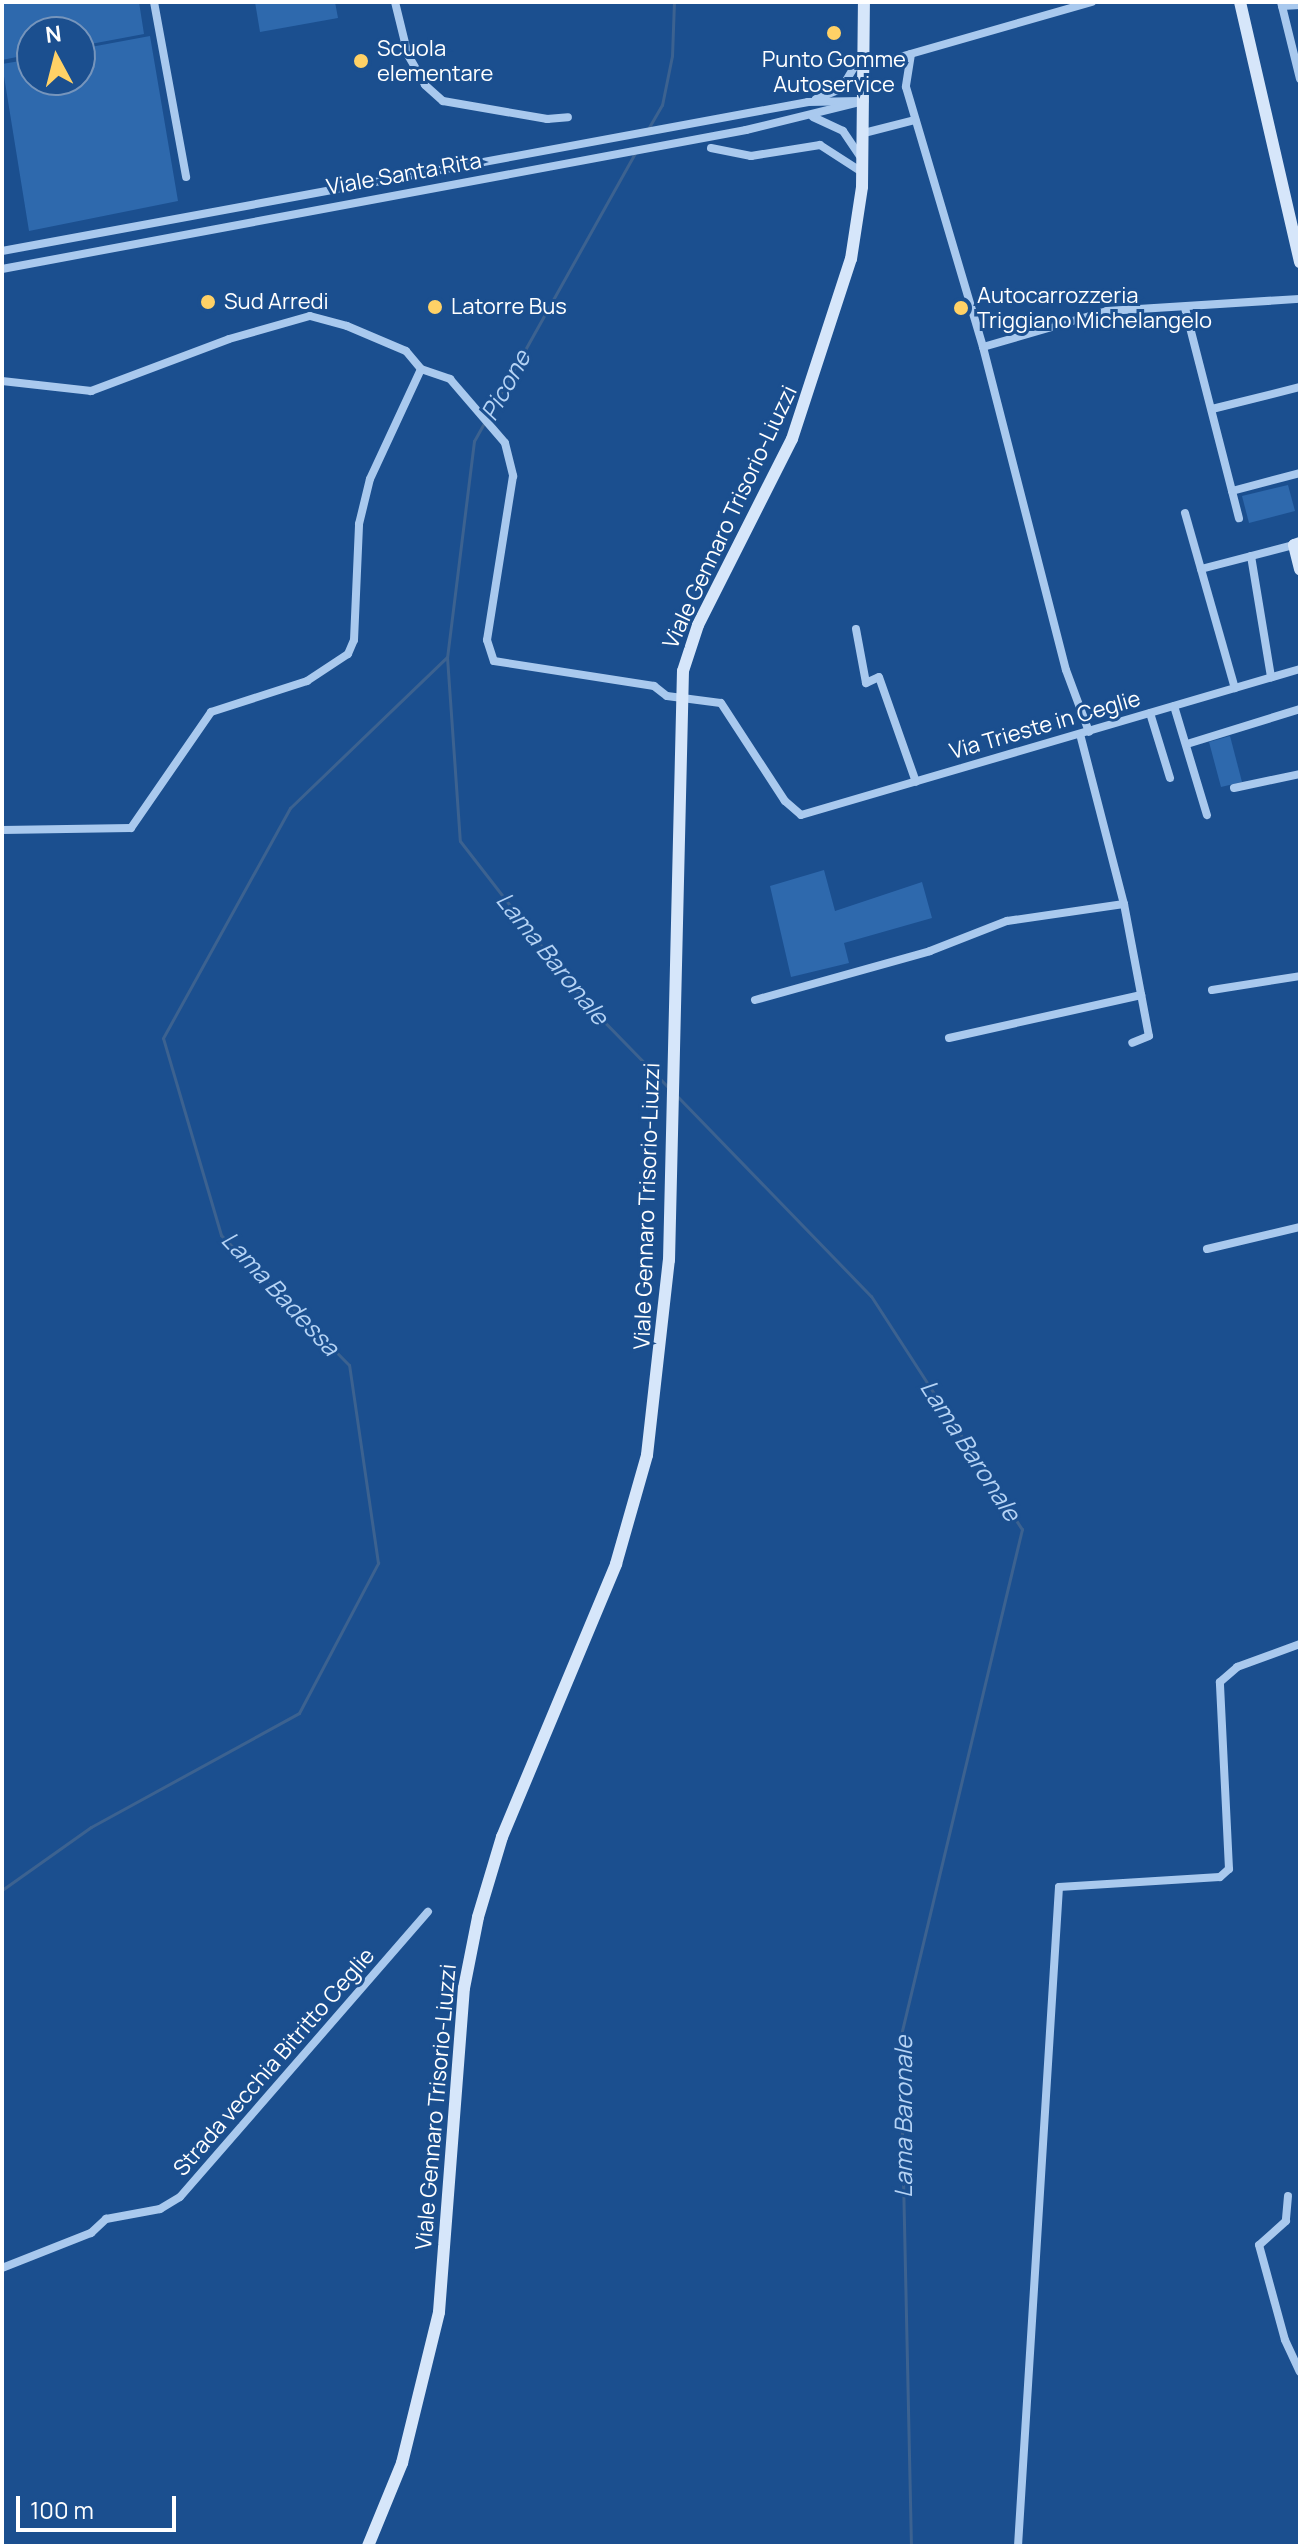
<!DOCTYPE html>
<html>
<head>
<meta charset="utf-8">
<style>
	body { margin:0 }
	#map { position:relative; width:1302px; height:2548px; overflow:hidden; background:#1b4f8f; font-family:Manrope,sans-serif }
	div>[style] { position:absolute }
	.green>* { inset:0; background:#2e69ad }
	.stream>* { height:3px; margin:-1.5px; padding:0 1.5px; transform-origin:1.5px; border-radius:1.5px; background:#3c6290 }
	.street>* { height:8px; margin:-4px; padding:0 4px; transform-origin:4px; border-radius:4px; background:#a9c9ee }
	.secondary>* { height:12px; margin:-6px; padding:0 6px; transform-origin:6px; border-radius:6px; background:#d6e6fa }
	.dots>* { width:22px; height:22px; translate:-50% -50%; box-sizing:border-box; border:4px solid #1b4f8f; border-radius:50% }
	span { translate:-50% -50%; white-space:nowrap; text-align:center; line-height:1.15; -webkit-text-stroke:6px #1b4f8f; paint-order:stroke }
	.poi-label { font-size:22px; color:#fff }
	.left { translate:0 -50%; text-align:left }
	.street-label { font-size:22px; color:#fff }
	.water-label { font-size:24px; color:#b5d3f5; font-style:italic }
	.frame { position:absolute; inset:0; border:4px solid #fff; pointer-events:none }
	.north { position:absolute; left:16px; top:16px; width:80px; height:80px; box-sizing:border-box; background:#1b4f8f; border:2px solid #7695bc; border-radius:50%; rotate:353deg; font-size:22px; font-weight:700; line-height:32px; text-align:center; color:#fff }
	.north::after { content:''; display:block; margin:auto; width:28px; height:36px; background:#ffd166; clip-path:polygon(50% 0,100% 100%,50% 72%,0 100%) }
	.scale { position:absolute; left:16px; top:2496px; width:160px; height:36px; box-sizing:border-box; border:4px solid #fff; border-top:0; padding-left:10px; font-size:24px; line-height:28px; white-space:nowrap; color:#fff; -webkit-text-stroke:6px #1b4f8f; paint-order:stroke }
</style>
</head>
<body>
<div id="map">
	<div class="green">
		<div style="clip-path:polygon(2px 2px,139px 2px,144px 34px,80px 46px,80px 32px,32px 32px,32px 54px,2px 60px)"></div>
		<div style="clip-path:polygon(255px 2px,335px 2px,338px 18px,260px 32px)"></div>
		<div style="clip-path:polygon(150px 36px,178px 201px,29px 231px,2px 64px,32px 59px,32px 80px,80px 80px,80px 49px)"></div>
		<div style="clip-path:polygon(1288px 485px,1295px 511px,1249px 523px,1242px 496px)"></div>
		<div style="clip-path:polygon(1230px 736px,1242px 782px,1221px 787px,1209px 742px)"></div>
		<div style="clip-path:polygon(824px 870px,835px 911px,922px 882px,932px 918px,844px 943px,849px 963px,791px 977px,770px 886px)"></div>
	</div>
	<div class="stream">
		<div style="left:648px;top:129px;width:28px;rotate:-60deg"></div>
		<div style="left:662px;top:105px;width:50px;rotate:-78.5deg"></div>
		<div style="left:672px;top:56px;width:54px;rotate:-87.9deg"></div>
		<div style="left:635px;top:153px;width:330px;rotate:119.2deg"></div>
		<div style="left:474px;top:441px;width:218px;rotate:97.1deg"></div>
		<div style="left:447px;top:657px;width:184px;rotate:86deg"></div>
		<div style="left:460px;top:841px;width:202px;rotate:52.2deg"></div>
		<div style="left:584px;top:1001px;width:123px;rotate:45.7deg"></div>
		<div style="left:678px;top:1097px;width:277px;rotate:45.9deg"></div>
		<div style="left:871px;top:1296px;width:278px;rotate:57.1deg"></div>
		<div style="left:1022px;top:1529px;width:524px;rotate:103.45deg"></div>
		<div style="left:900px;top:2039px;width:507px;rotate:88.76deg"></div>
		<div style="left:2px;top:1890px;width:109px;rotate:-35.3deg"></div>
		<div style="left:91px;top:1827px;width:237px;rotate:-28.7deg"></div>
		<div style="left:299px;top:1713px;width:170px;rotate:-62.2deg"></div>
		<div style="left:378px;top:1563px;width:200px;rotate:-98.3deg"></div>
		<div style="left:349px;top:1365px;width:182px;rotate:-134.6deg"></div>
		<div style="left:221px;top:1235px;width:205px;rotate:-106.4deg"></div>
		<div style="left:163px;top:1038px;width:263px;rotate:-61.1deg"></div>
		<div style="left:290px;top:808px;width:218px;rotate:-43.9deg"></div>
	</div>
	<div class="street">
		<div style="left:154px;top:2px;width:178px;rotate:79.6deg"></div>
		<div style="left:395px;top:2px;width:55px;rotate:76.2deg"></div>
		<div style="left:408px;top:55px;width:34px;rotate:60deg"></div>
		<div style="left:425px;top:85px;width:24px;rotate:42deg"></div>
		<div style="left:443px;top:101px;width:106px;rotate:9.8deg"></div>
		<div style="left:547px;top:119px;width:21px;rotate:-5deg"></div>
		<div style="left:1281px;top:2px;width:79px;rotate:76.1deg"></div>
		<div style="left:1282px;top:6px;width:18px;rotate:-3deg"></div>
		<div style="left:911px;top:54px;width:33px;rotate:99deg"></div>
		<div style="left:906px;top:87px;width:271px;rotate:73.5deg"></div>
		<div style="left:983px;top:347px;width:333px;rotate:75.6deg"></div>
		<div style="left:1066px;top:670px;width:66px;rotate:69.6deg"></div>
		<div style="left:865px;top:67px;width:236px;rotate:-16deg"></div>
		<div style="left:816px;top:99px;width:27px;rotate:-22deg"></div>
		<div style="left:841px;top:89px;width:39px;rotate:-59deg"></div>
		<div style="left:813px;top:117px;width:33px;rotate:25deg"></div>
		<div style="left:843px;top:131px;width:32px;rotate:56deg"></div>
		<div style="left:864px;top:133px;width:53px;rotate:-14.3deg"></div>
		<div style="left:711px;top:148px;width:41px;rotate:11.3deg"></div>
		<div style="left:751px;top:156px;width:70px;rotate:-9.1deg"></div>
		<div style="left:820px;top:145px;width:50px;rotate:32.7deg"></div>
		<div style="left:2px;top:251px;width:820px;rotate:-10.47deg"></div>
		<div style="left:808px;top:102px;width:52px;rotate:-1.1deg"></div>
		<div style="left:2px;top:269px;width:757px;rotate:-10.58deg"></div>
		<div style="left:746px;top:130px;width:122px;rotate:-13.8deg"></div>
		<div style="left:1185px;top:308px;width:217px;rotate:75.6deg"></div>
		<div style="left:983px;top:347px;width:129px;rotate:-16.2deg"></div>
		<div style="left:1107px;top:311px;width:193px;rotate:-3.6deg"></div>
		<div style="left:2px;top:381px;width:90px;rotate:6.4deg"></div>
		<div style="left:91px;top:391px;width:147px;rotate:-20.6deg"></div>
		<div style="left:229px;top:339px;width:84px;rotate:-15.9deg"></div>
		<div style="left:310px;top:316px;width:38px;rotate:15deg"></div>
		<div style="left:347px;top:326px;width:64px;rotate:23deg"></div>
		<div style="left:406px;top:351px;width:23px;rotate:50deg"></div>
		<div style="left:421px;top:369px;width:31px;rotate:19deg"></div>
		<div style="left:450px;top:379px;width:84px;rotate:49.3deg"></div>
		<div style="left:505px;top:443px;width:34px;rotate:76deg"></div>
		<div style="left:513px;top:476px;width:166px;rotate:99deg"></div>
		<div style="left:487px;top:640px;width:22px;rotate:72deg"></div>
		<div style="left:494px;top:661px;width:162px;rotate:8.9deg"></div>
		<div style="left:654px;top:686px;width:16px;rotate:38deg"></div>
		<div style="left:667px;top:696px;width:54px;rotate:7.4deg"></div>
		<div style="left:721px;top:703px;width:117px;rotate:56.9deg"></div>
		<div style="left:785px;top:801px;width:21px;rotate:41deg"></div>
		<div style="left:801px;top:815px;width:520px;rotate:-16.31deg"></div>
		<div style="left:1212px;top:409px;width:91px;rotate:-14deg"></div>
		<div style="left:1232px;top:491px;width:70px;rotate:-14.8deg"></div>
		<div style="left:1185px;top:513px;width:182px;rotate:74.1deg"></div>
		<div style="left:1251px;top:556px;width:123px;rotate:80.6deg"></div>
		<div style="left:1201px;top:569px;width:96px;rotate:-14.5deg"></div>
		<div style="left:856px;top:629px;width:55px;rotate:79.5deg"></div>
		<div style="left:866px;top:683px;width:14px;rotate:-25deg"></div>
		<div style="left:879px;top:677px;width:111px;rotate:70.6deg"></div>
		<div style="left:1174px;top:706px;width:114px;rotate:73.2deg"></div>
		<div style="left:1150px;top:713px;width:68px;rotate:72.9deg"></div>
		<div style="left:1080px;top:734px;width:176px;rotate:75.5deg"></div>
		<div style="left:1124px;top:904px;width:134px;rotate:79.3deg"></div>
		<div style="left:1149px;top:1036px;width:18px;rotate:158deg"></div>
		<div style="left:1187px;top:744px;width:118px;rotate:-17.2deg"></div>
		<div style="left:1234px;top:788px;width:67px;rotate:-12deg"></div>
		<div style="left:2px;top:830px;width:129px;rotate:-0.9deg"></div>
		<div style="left:131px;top:828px;width:141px;rotate:-55.4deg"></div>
		<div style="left:211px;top:712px;width:101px;rotate:-17.9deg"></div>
		<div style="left:307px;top:681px;width:49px;rotate:-33.4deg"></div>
		<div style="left:348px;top:654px;width:15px;rotate:-67deg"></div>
		<div style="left:354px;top:640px;width:116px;rotate:-87.5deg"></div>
		<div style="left:359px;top:524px;width:46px;rotate:-76.3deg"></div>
		<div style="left:370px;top:479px;width:121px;rotate:-65.1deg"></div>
		<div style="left:1212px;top:990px;width:89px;rotate:-9deg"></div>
		<div style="left:755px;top:1000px;width:182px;rotate:-15.6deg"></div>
		<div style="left:930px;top:951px;width:83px;rotate:-21.3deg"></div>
		<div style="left:1007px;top:921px;width:118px;rotate:-8.3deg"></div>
		<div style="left:949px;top:1038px;width:197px;rotate:-12.6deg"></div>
		<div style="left:1207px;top:1249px;width:96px;rotate:-13.3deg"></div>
		<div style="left:1288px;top:2196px;width:25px;rotate:95deg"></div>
		<div style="left:1286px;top:2221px;width:36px;rotate:138deg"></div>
		<div style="left:1259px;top:2245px;width:98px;rotate:74.7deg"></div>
		<div style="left:1285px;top:2340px;width:35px;rotate:65deg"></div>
		<div style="left:2px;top:2268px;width:96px;rotate:-21.5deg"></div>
		<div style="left:91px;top:2233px;width:21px;rotate:-43deg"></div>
		<div style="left:106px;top:2219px;width:55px;rotate:-10.5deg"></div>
		<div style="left:160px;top:2209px;width:23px;rotate:-31deg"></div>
		<div style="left:180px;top:2197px;width:378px;rotate:-49deg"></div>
		<div style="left:1018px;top:2546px;width:660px;rotate:-86.44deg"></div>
		<div style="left:1059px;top:1887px;width:161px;rotate:-3.6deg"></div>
		<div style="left:1220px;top:1877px;width:12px;rotate:-42deg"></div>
		<div style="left:1229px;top:1869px;width:187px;rotate:-92.8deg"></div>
		<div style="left:1220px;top:1682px;width:23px;rotate:-41deg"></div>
		<div style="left:1237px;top:1667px;width:67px;rotate:-20.1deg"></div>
	</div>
	<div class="secondary">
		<div style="left:1240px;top:2px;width:267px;rotate:77deg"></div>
		<div style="left:1300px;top:543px;width:6px;rotate:162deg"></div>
		<div style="left:1294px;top:545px;width:25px;rotate:76deg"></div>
		<div style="left:368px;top:2546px;width:90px;rotate:-67.7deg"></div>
		<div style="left:402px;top:2463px;width:155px;rotate:-76.2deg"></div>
		<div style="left:439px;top:2312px;width:325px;rotate:-85.6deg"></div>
		<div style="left:464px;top:1988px;width:72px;rotate:-78.8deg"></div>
		<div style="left:478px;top:1917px;width:84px;rotate:-73.3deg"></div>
		<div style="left:502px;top:1837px;width:296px;rotate:-67.3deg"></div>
		<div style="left:616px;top:1564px;width:113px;rotate:-74.1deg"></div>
		<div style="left:647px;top:1455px;width:196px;rotate:-83.6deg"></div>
		<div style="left:669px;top:1260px;width:589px;rotate:-88.64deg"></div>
		<div style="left:683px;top:671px;width:48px;rotate:-71.9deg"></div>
		<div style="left:698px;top:625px;width:208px;rotate:-63.2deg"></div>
		<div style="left:792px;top:439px;width:189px;rotate:-71.9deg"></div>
		<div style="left:851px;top:259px;width:73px;rotate:-81.3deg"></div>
		<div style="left:862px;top:187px;width:185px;rotate:-89.4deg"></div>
	</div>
	<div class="dots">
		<div style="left:834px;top:33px;background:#ffd166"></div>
		<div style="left:361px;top:61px;background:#ffd166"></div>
		<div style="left:208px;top:302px;background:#ffd166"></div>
		<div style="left:435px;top:307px;background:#ffd166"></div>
		<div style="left:961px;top:308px;background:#ffd166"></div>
	</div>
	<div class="poi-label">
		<span class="left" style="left:377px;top:61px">Scuola<br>elementare</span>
		<span style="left:834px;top:72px">Punto Gomme<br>Autoservice</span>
		<span class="left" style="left:977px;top:308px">Autocarrozzeria<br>Triggiano Michelangelo</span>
		<span class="left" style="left:224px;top:302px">Sud Arredi</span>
		<span class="left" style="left:451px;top:307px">Latorre Bus</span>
	</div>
	<div class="street-label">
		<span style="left:404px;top:174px;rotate:-10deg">Viale Santa Rita</span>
		<span style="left:730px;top:517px;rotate:-65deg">Viale Gennaro Trisorio-Liuzzi</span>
		<span style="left:1045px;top:725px;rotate:-16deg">Via Trieste in Ceglie</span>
		<span style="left:647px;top:1206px;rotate:-88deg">Viale Gennaro Trisorio-Liuzzi</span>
		<span style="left:274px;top:2062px;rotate:-49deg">Strada vecchia Bitritto Ceglie</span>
		<span style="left:436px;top:2107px;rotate:-85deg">Viale Gennaro Trisorio-Liuzzi</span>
	</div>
	<div class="water-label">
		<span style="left:505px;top:385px;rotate:-61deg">Picone</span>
		<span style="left:553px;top:958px;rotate:51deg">Lama Baronale</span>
		<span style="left:281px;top:1293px;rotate:47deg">Lama Badessa</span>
		<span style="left:971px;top:1450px;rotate:57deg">Lama Baronale</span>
		<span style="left:903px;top:2117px;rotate:-90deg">Lama Baronale</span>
	</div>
	<div class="frame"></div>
	<div class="north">N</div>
	<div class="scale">100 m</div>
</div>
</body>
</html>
